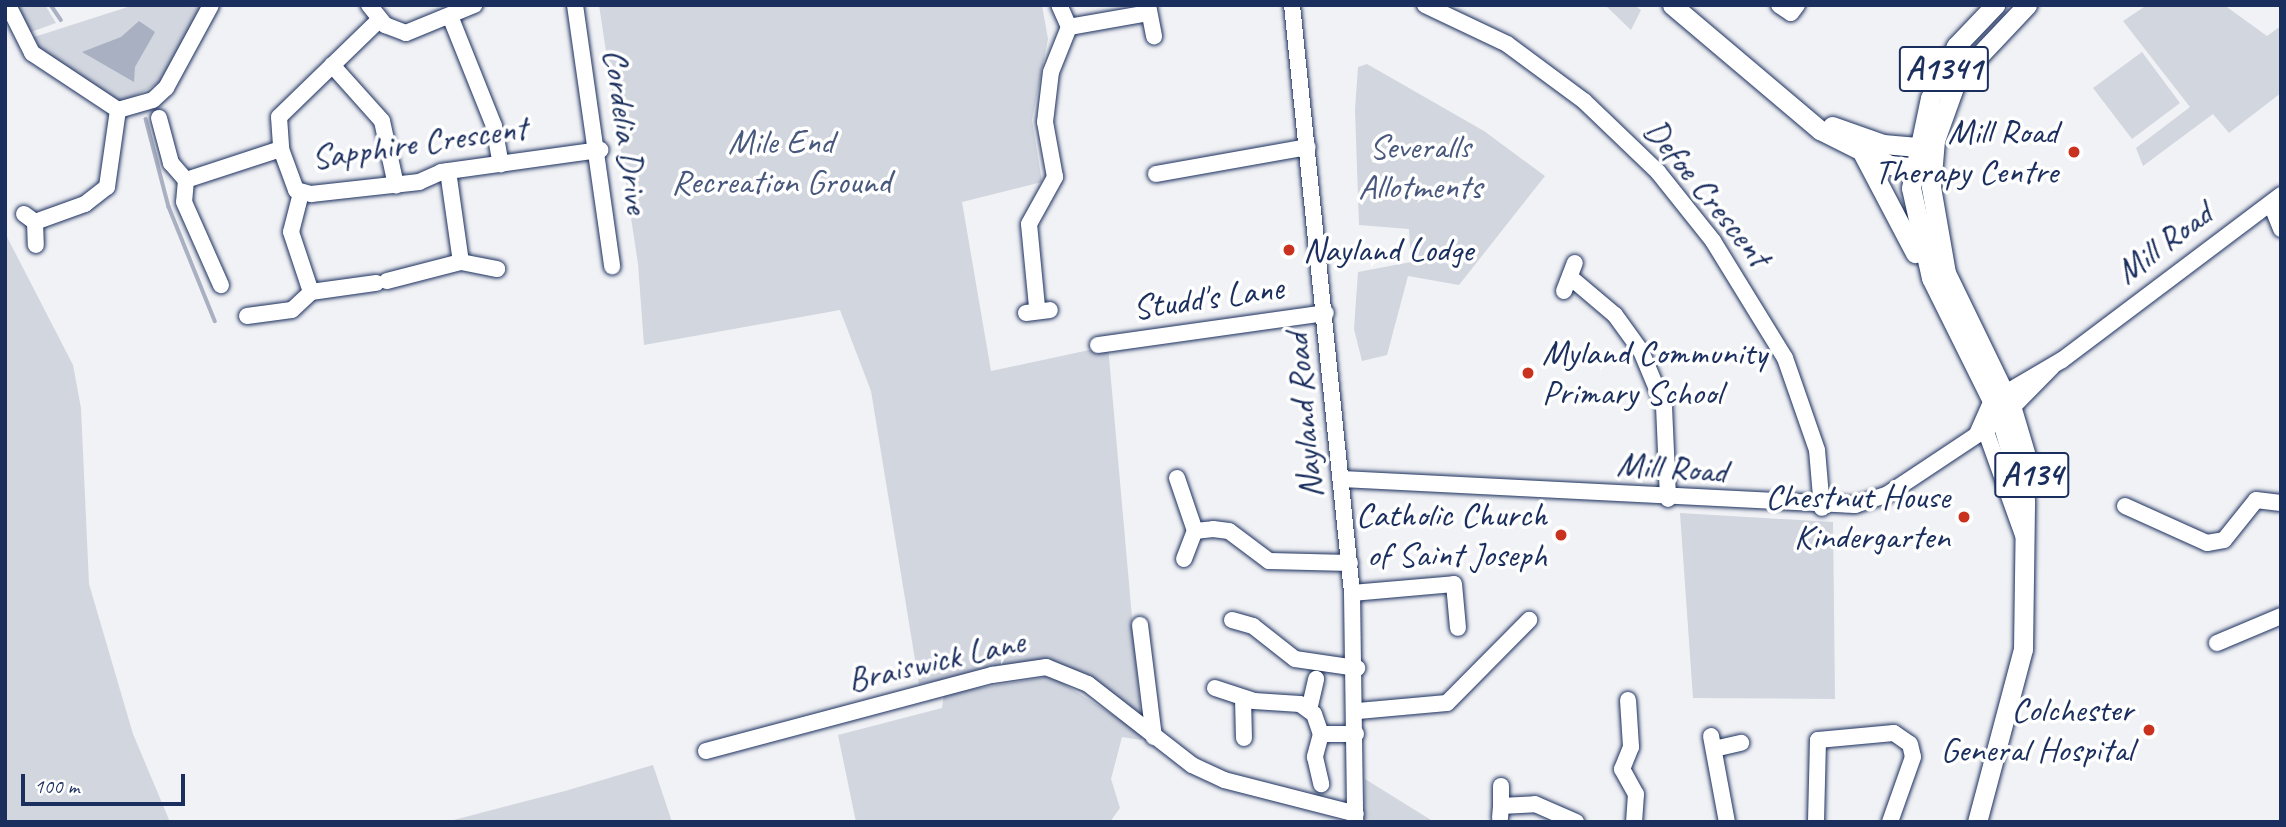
<!DOCTYPE html>
<html>
<head>
<meta charset="utf-8">
<style>
	body { margin:0 }
	#map { position:relative; width:2286px; height:827px; overflow:hidden; background:#f1f2f5; font-family:Caveat,sans-serif }
	div>[style] { position:absolute }
	.green>* { inset:0; background:#d2d6df }
	.water>* { inset:0; background:#a8b0c2 }
	.stream>* { height:3.5px; margin:-1.75px; padding:0 1.75px; transform-origin:1.75px; border-radius:1.75px; background:#a8b0c2 }
	.roads { filter:drop-shadow(0 0 2px #1b2f5e) drop-shadow(0 0 2px #1b2f5e) }
	.minor>* { height:16px; margin:-8px; padding:0 8px; transform-origin:8px; border-radius:8px; background:#fff }
	.major>* { height:19px; margin:-9.5px; padding:0 9.5px; transform-origin:9.5px; border-radius:9.5px; background:#fff }
	.dots>* { width:19px; height:19px; translate:-50% -50%; box-sizing:border-box; border:4px solid #fff; border-radius:50% }
	span { translate:-50% -50%; white-space:nowrap; text-align:center; line-height:1.15; -webkit-text-stroke:7px #fff; paint-order:stroke }
	.shield-label span { padding:2px 5px; background:#fff; border:2px solid; border-radius:5px; -webkit-text-stroke-width:0 }
	.shield-label { font-size:33px; color:#1b2f5e; font-weight:700 }
	.street-label { font-size:35px; color:#1b2f5e }
	.poi-label { font-size:35px; color:#1b2f5e }
	.right { translate:-100% -50%; text-align:right }
	.left { translate:0 -50%; text-align:left }
	.park-label { font-size:35px; color:#49597e }
	.frame { position:absolute; inset:0; border:7px solid #1b2f5e; pointer-events:none }
	.scale { position:absolute; left:21px; top:774px; width:164px; height:32px; box-sizing:border-box; border:4px solid #1b2f5e; border-top:0; padding-left:9px; font-size:21px; line-height:24px; white-space:nowrap; color:#1b2f5e; -webkit-text-stroke:5px #fff; paint-order:stroke }
</style>
</head>
<body>
<div id="map">
	<div class="green">
		<div style="clip-path:polygon(14px 5px,45px 5px,56px 23px,28px 33px)"></div>
		<div style="clip-path:polygon(134px 5px,201px 5px,163px 81px,119px 104px,38px 50px,31px 38px)"></div>
		<div style="clip-path:polygon(599px 5px,1042px 5px,1048px 39px,1032px 120px,1042px 182px,962px 202px,991px 371px,1108px 346px,1141px 719px,1086px 676px,1046px 661px,919px 684px,871px 391px,840px 310px,644px 345px,638px 264px)"></div>
		<div style="clip-path:polygon(1605px 5px,1634px 5px,1641px 10px,1631px 30px)"></div>
		<div style="clip-path:polygon(2147px 5px,2224px 5px,2267px 36px,2281px 26px,2281px 93px,2229px 133px,2213px 114px,2143px 166px,2136px 148px,2190px 107px,2123px 21px)"></div>
		<div style="clip-path:polygon(2142px 52px,2180px 103px,2132px 139px,2093px 88px)"></div>
		<div style="clip-path:polygon(1367px 64px,1484px 131px,1545px 176px,1459px 285px,1408px 276px,1387px 355px,1362px 361px,1354px 329px,1358px 272px,1411px 262px,1409px 229px,1359px 225px,1355px 110px,1358px 67px)"></div>
		<div style="clip-path:polygon(5px 233px,73px 365px,81px 408px,89px 584px,133px 734px,170px 822px,5px 822px)"></div>
		<div style="clip-path:polygon(1680px 513px,1833px 522px,1835px 699px,1693px 698px)"></div>
		<div style="clip-path:polygon(1051px 676px,1142px 733px,1142px 740px,1122px 737px,1111px 779px,1120px 808px,1110px 822px,856px 822px,838px 735px,942px 708px,944px 694px)"></div>
		<div style="clip-path:polygon(653px 765px,672px 822px,446px 822px,565px 791px)"></div>
		<div style="clip-path:polygon(1365px 779px,1431px 820px,1435px 822px,1364px 822px)"></div>
	</div>
	<div class="water">
		<div style="clip-path:polygon(139px 21px,155px 32px,135px 67px,134px 82px,82px 52px,121px 37px)"></div>
	</div>
	<div class="stream">
		<div style="left:51px;top:5px;width:18px;rotate:56deg"></div>
		<div style="left:146px;top:119px;width:91px;rotate:75.4deg"></div>
		<div style="left:169px;top:207px;width:123px;rotate:68deg"></div>
	</div>
	<div class="roads">
		<div class="minor">
			<div style="left:8px;top:5px;width:54px;rotate:63.4deg"></div>
			<div style="left:32px;top:53px;width:103px;rotate:33.5deg"></div>
			<div style="left:118px;top:110px;width:36px;rotate:-16deg"></div>
			<div style="left:153px;top:100px;width:18px;rotate:-43deg"></div>
			<div style="left:166px;top:88px;width:94px;rotate:-61.5deg"></div>
			<div style="left:369px;top:5px;width:26px;rotate:51deg"></div>
			<div style="left:385px;top:25px;width:22px;rotate:21deg"></div>
			<div style="left:406px;top:33px;width:74px;rotate:-22.4deg"></div>
			<div style="left:575px;top:5px;width:264px;rotate:81.9deg"></div>
			<div style="left:1148px;top:5px;width:32px;rotate:79deg"></div>
			<div style="left:1292px;top:5px;width:591px;rotate:84.17deg"></div>
			<div style="left:1352px;top:593px;width:229px;rotate:89.2deg"></div>
			<div style="left:1425px;top:5px;width:91px;rotate:25.4deg"></div>
			<div style="left:1507px;top:44px;width:96px;rotate:36.5deg"></div>
			<div style="left:1584px;top:101px;width:103px;rotate:43.8deg"></div>
			<div style="left:1658px;top:172px;width:88px;rotate:51.4deg"></div>
			<div style="left:1713px;top:241px;width:137px;rotate:58.4deg"></div>
			<div style="left:1785px;top:358px;width:97px;rotate:70.8deg"></div>
			<div style="left:1817px;top:450px;width:58px;rotate:85.1deg"></div>
			<div style="left:1779px;top:5px;width:14px;rotate:34deg"></div>
			<div style="left:1791px;top:13px;width:10px;rotate:-53deg"></div>
			<div style="left:450px;top:16px;width:118px;rotate:68.2deg"></div>
			<div style="left:494px;top:126px;width:39px;rotate:80deg"></div>
			<div style="left:379px;top:20px;width:139px;rotate:135.9deg"></div>
			<div style="left:279px;top:117px;width:32px;rotate:86deg"></div>
			<div style="left:281px;top:149px;width:44px;rotate:69.9deg"></div>
			<div style="left:296px;top:190px;width:16px;rotate:15deg"></div>
			<div style="left:311px;top:194px;width:109px;rotate:-6.3deg"></div>
			<div style="left:419px;top:182px;width:24px;rotate:-24deg"></div>
			<div style="left:441px;top:172px;width:161px;rotate:-7.9deg"></div>
			<div style="left:1069px;top:27px;width:80px;rotate:-10deg"></div>
			<div style="left:332px;top:65px;width:75px;rotate:48.2deg"></div>
			<div style="left:382px;top:121px;width:66px;rotate:77.7deg"></div>
			<div style="left:159px;top:118px;width:47px;rotate:75.1deg"></div>
			<div style="left:171px;top:163px;width:23px;rotate:49deg"></div>
			<div style="left:186px;top:180px;width:100px;rotate:-18.1deg"></div>
			<div style="left:448px;top:171px;width:92px;rotate:81.9deg"></div>
			<div style="left:1156px;top:174px;width:154px;rotate:-10.1deg"></div>
			<div style="left:186px;top:180px;width:22px;rotate:95deg"></div>
			<div style="left:184px;top:202px;width:91px;rotate:66deg"></div>
			<div style="left:301px;top:193px;width:40px;rotate:104.4deg"></div>
			<div style="left:291px;top:232px;width:63px;rotate:71.6deg"></div>
			<div style="left:311px;top:292px;width:66px;rotate:-7.9deg"></div>
			<div style="left:2271px;top:204px;width:27px;rotate:68deg"></div>
			<div style="left:24px;top:214px;width:14px;rotate:36deg"></div>
			<div style="left:35px;top:222px;width:23px;rotate:88deg"></div>
			<div style="left:35px;top:222px;width:53px;rotate:-19.8deg"></div>
			<div style="left:85px;top:204px;width:28px;rotate:-38deg"></div>
			<div style="left:107px;top:187px;width:78px;rotate:-81.9deg"></div>
			<div style="left:1570px;top:277px;width:59px;rotate:40.2deg"></div>
			<div style="left:1615px;top:315px;width:44px;rotate:54.2deg"></div>
			<div style="left:1641px;top:351px;width:60px;rotate:67.3deg"></div>
			<div style="left:1664px;top:406px;width:93px;rotate:87.5deg"></div>
			<div style="left:387px;top:281px;width:76px;rotate:-14.4deg"></div>
			<div style="left:461px;top:262px;width:37px;rotate:11deg"></div>
			<div style="left:1564px;top:291px;width:30px;rotate:-69deg"></div>
			<div style="left:1037px;top:307px;width:83px;rotate:-95.5deg"></div>
			<div style="left:1029px;top:224px;width:54px;rotate:-61deg"></div>
			<div style="left:1055px;top:177px;width:56px;rotate:-100.3deg"></div>
			<div style="left:1045px;top:122px;width:50px;rotate:-83.2deg"></div>
			<div style="left:1051px;top:72px;width:48px;rotate:-68.2deg"></div>
			<div style="left:1069px;top:27px;width:24px;rotate:-114deg"></div>
			<div style="left:1026px;top:313px;width:24px;rotate:-7deg"></div>
			<div style="left:247px;top:316px;width:45px;rotate:-7.6deg"></div>
			<div style="left:292px;top:310px;width:26px;rotate:-43deg"></div>
			<div style="left:1098px;top:345px;width:230px;rotate:-8deg"></div>
			<div style="left:1985px;top:429px;width:113px;rotate:70.3deg"></div>
			<div style="left:1977px;top:434px;width:36px;rotate:-66deg"></div>
			<div style="left:1992px;top:401px;width:81px;rotate:-30.4deg"></div>
			<div style="left:2062px;top:360px;width:274px;rotate:-37deg"></div>
			<div style="left:1177px;top:478px;width:56px;rotate:71.2deg"></div>
			<div style="left:1342px;top:479px;width:514px;rotate:2.9deg"></div>
			<div style="left:1855px;top:505px;width:35px;rotate:-18deg"></div>
			<div style="left:1888px;top:494px;width:136px;rotate:-33.6deg"></div>
			<div style="left:2001px;top:419px;width:73px;rotate:-45.6deg"></div>
			<div style="left:2125px;top:506px;width:90px;rotate:24.3deg"></div>
			<div style="left:2207px;top:543px;width:17px;rotate:-10deg"></div>
			<div style="left:2224px;top:540px;width:51px;rotate:-51.3deg"></div>
			<div style="left:2256px;top:500px;width:25px;rotate:7deg"></div>
			<div style="left:1184px;top:559px;width:30px;rotate:-69deg"></div>
			<div style="left:1195px;top:531px;width:18px;rotate:-6deg"></div>
			<div style="left:1213px;top:529px;width:16px;rotate:7deg"></div>
			<div style="left:1229px;top:531px;width:50px;rotate:36.9deg"></div>
			<div style="left:1269px;top:561px;width:81px;rotate:1.4deg"></div>
			<div style="left:1352px;top:593px;width:102px;rotate:-5deg"></div>
			<div style="left:1454px;top:584px;width:44px;rotate:84.8deg"></div>
			<div style="left:1232px;top:620px;width:22px;rotate:16deg"></div>
			<div style="left:1253px;top:626px;width:53px;rotate:38.2deg"></div>
			<div style="left:1295px;top:659px;width:63px;rotate:8.3deg"></div>
			<div style="left:1140px;top:625px;width:113px;rotate:82.9deg"></div>
			<div style="left:2217px;top:643px;width:69px;rotate:-22.9deg"></div>
			<div style="left:1215px;top:688px;width:41px;rotate:18.4deg"></div>
			<div style="left:1254px;top:701px;width:46px;rotate:3.7deg"></div>
			<div style="left:1300px;top:704px;width:17px;rotate:36deg"></div>
			<div style="left:1314px;top:714px;width:21px;rotate:71deg"></div>
			<div style="left:1321px;top:734px;width:24px;rotate:105deg"></div>
			<div style="left:1315px;top:757px;width:28px;rotate:77deg"></div>
			<div style="left:1243px;top:698px;width:40px;rotate:88.6deg"></div>
			<div style="left:1628px;top:700px;width:47px;rotate:86.3deg"></div>
			<div style="left:1631px;top:747px;width:24px;rotate:112deg"></div>
			<div style="left:1622px;top:769px;width:29px;rotate:61deg"></div>
			<div style="left:1636px;top:794px;width:28px;rotate:94deg"></div>
			<div style="left:1309px;top:710px;width:32px;rotate:-77deg"></div>
			<div style="left:1358px;top:711px;width:89px;rotate:-5.1deg"></div>
			<div style="left:1447px;top:703px;width:117px;rotate:-45.3deg"></div>
			<div style="left:1321px;top:734px;width:35px"></div>
			<div style="left:1711px;top:736px;width:87px;rotate:79.5deg"></div>
			<div style="left:1714px;top:749px;width:28px;rotate:-13deg"></div>
			<div style="left:706px;top:751px;width:296px;rotate:-14.9deg"></div>
			<div style="left:992px;top:675px;width:55px;rotate:-8.4deg"></div>
			<div style="left:1046px;top:667px;width:45px;rotate:22deg"></div>
			<div style="left:1088px;top:684px;width:132px;rotate:37.9deg"></div>
			<div style="left:1192px;top:765px;width:35px;rotate:25deg"></div>
			<div style="left:1224px;top:780px;width:136px;rotate:14.4deg"></div>
			<div style="left:1501px;top:786px;width:20px;rotate:90deg"></div>
			<div style="left:1500px;top:818px;width:12px;rotate:-85deg"></div>
			<div style="left:1501px;top:806px;width:34px;rotate:-3deg"></div>
			<div style="left:1535px;top:804px;width:45px;rotate:23.7deg"></div>
			<div style="left:1816px;top:822px;width:82px;rotate:-88.6deg"></div>
			<div style="left:1818px;top:740px;width:76px;rotate:-5.3deg"></div>
			<div style="left:1894px;top:733px;width:19px;rotate:35deg"></div>
			<div style="left:1910px;top:744px;width:13px;rotate:77deg"></div>
			<div style="left:1913px;top:757px;width:69px;rotate:109.5deg"></div>
		</div>
		<div class="major">
			<div style="left:1672px;top:5px;width:194px;rotate:40.2deg"></div>
			<div style="left:1820px;top:130px;width:78px;rotate:26.6deg"></div>
			<div style="left:1890px;top:165px;width:36px;rotate:6deg"></div>
			<div style="left:2027px;top:5px;width:102px;rotate:133.4deg"></div>
			<div style="left:1957px;top:79px;width:65px;rotate:109.8deg"></div>
			<div style="left:1935px;top:140px;width:47px;rotate:94.9deg"></div>
			<div style="left:1931px;top:187px;width:87px;rotate:80.1deg"></div>
			<div style="left:1946px;top:273px;width:151px;rotate:64.1deg"></div>
			<div style="left:2012px;top:409px;width:77px;rotate:73.4deg"></div>
			<div style="left:1832px;top:126px;width:54px;rotate:19.4deg"></div>
			<div style="left:1883px;top:144px;width:46px;rotate:5deg"></div>
			<div style="left:1863px;top:154px;width:112px;rotate:62.3deg"></div>
			<div style="left:1977px;top:822px;width:179px;rotate:-75.1deg"></div>
			<div style="left:2023px;top:649px;width:149px;rotate:-89.2deg"></div>
			<div style="left:2025px;top:500px;width:84px;rotate:-106.5deg"></div>
			<div style="left:2001px;top:419px;width:157px;rotate:-116.4deg"></div>
			<div style="left:1931px;top:278px;width:92px;rotate:-102.5deg"></div>
			<div style="left:1911px;top:188px;width:92px;rotate:-78.1deg"></div>
			<div style="left:1930px;top:98px;width:58px;rotate:-63.4deg"></div>
			<div style="left:1956px;top:46px;width:57px;rotate:-46.4deg"></div>
		</div>
	</div>
	<div class="dots">
		<div style="left:2074px;top:152px;background:#c8321e"></div>
		<div style="left:1289px;top:250px;background:#c8321e"></div>
		<div style="left:1528px;top:373px;background:#c8321e"></div>
		<div style="left:1964px;top:517px;background:#c8321e"></div>
		<div style="left:1561px;top:535px;background:#c8321e"></div>
		<div style="left:2149px;top:730px;background:#c8321e"></div>
	</div>
	<div class="shield-label">
		<span style="left:1944px;top:69px">A1341</span>
		<span style="left:2032px;top:475px">A134</span>
	</div>
	<div class="street-label">
		<span style="left:626px;top:131px;rotate:82deg">Cordelia Drive</span>
		<span style="left:419px;top:143px;rotate:-8deg">Sapphire Crescent</span>
		<span style="left:1707px;top:193px;rotate:51deg">Defoe Crescent</span>
		<span style="left:2164px;top:243px;rotate:-37deg">Mill Road</span>
		<span style="left:1208px;top:298px;rotate:-8deg">Studd's Lane</span>
		<span style="left:1304px;top:416px;rotate:-95deg">Nayland Road</span>
		<span style="left:1672px;top:468px;rotate:4deg">Mill Road</span>
		<span style="left:936px;top:661px;rotate:-13deg">Braiswick Lane</span>
	</div>
	<div class="poi-label">
		<span class="right" style="left:2058px;top:152px">Mill Road<br>Therapy Centre</span>
		<span class="left" style="left:1303px;top:250px">Nayland Lodge</span>
		<span class="left" style="left:1542px;top:373px">Myland Community<br>Primary School</span>
		<span class="right" style="left:1950px;top:517px">Chestnut House<br>Kindergarten</span>
		<span class="right" style="left:1547px;top:535px">Catholic Church<br>of Saint Joseph</span>
		<span class="right" style="left:2133px;top:730px">Colchester<br>General Hospital</span>
	</div>
	<div class="park-label">
		<span style="left:781px;top:162px">Mile End<br>Recreation Ground</span>
		<span style="left:1420px;top:167px">Severalls<br>Allotments</span>
	</div>
	<div class="frame"></div>
	<div class="scale">100 m</div>
</div>
</body>
</html>
